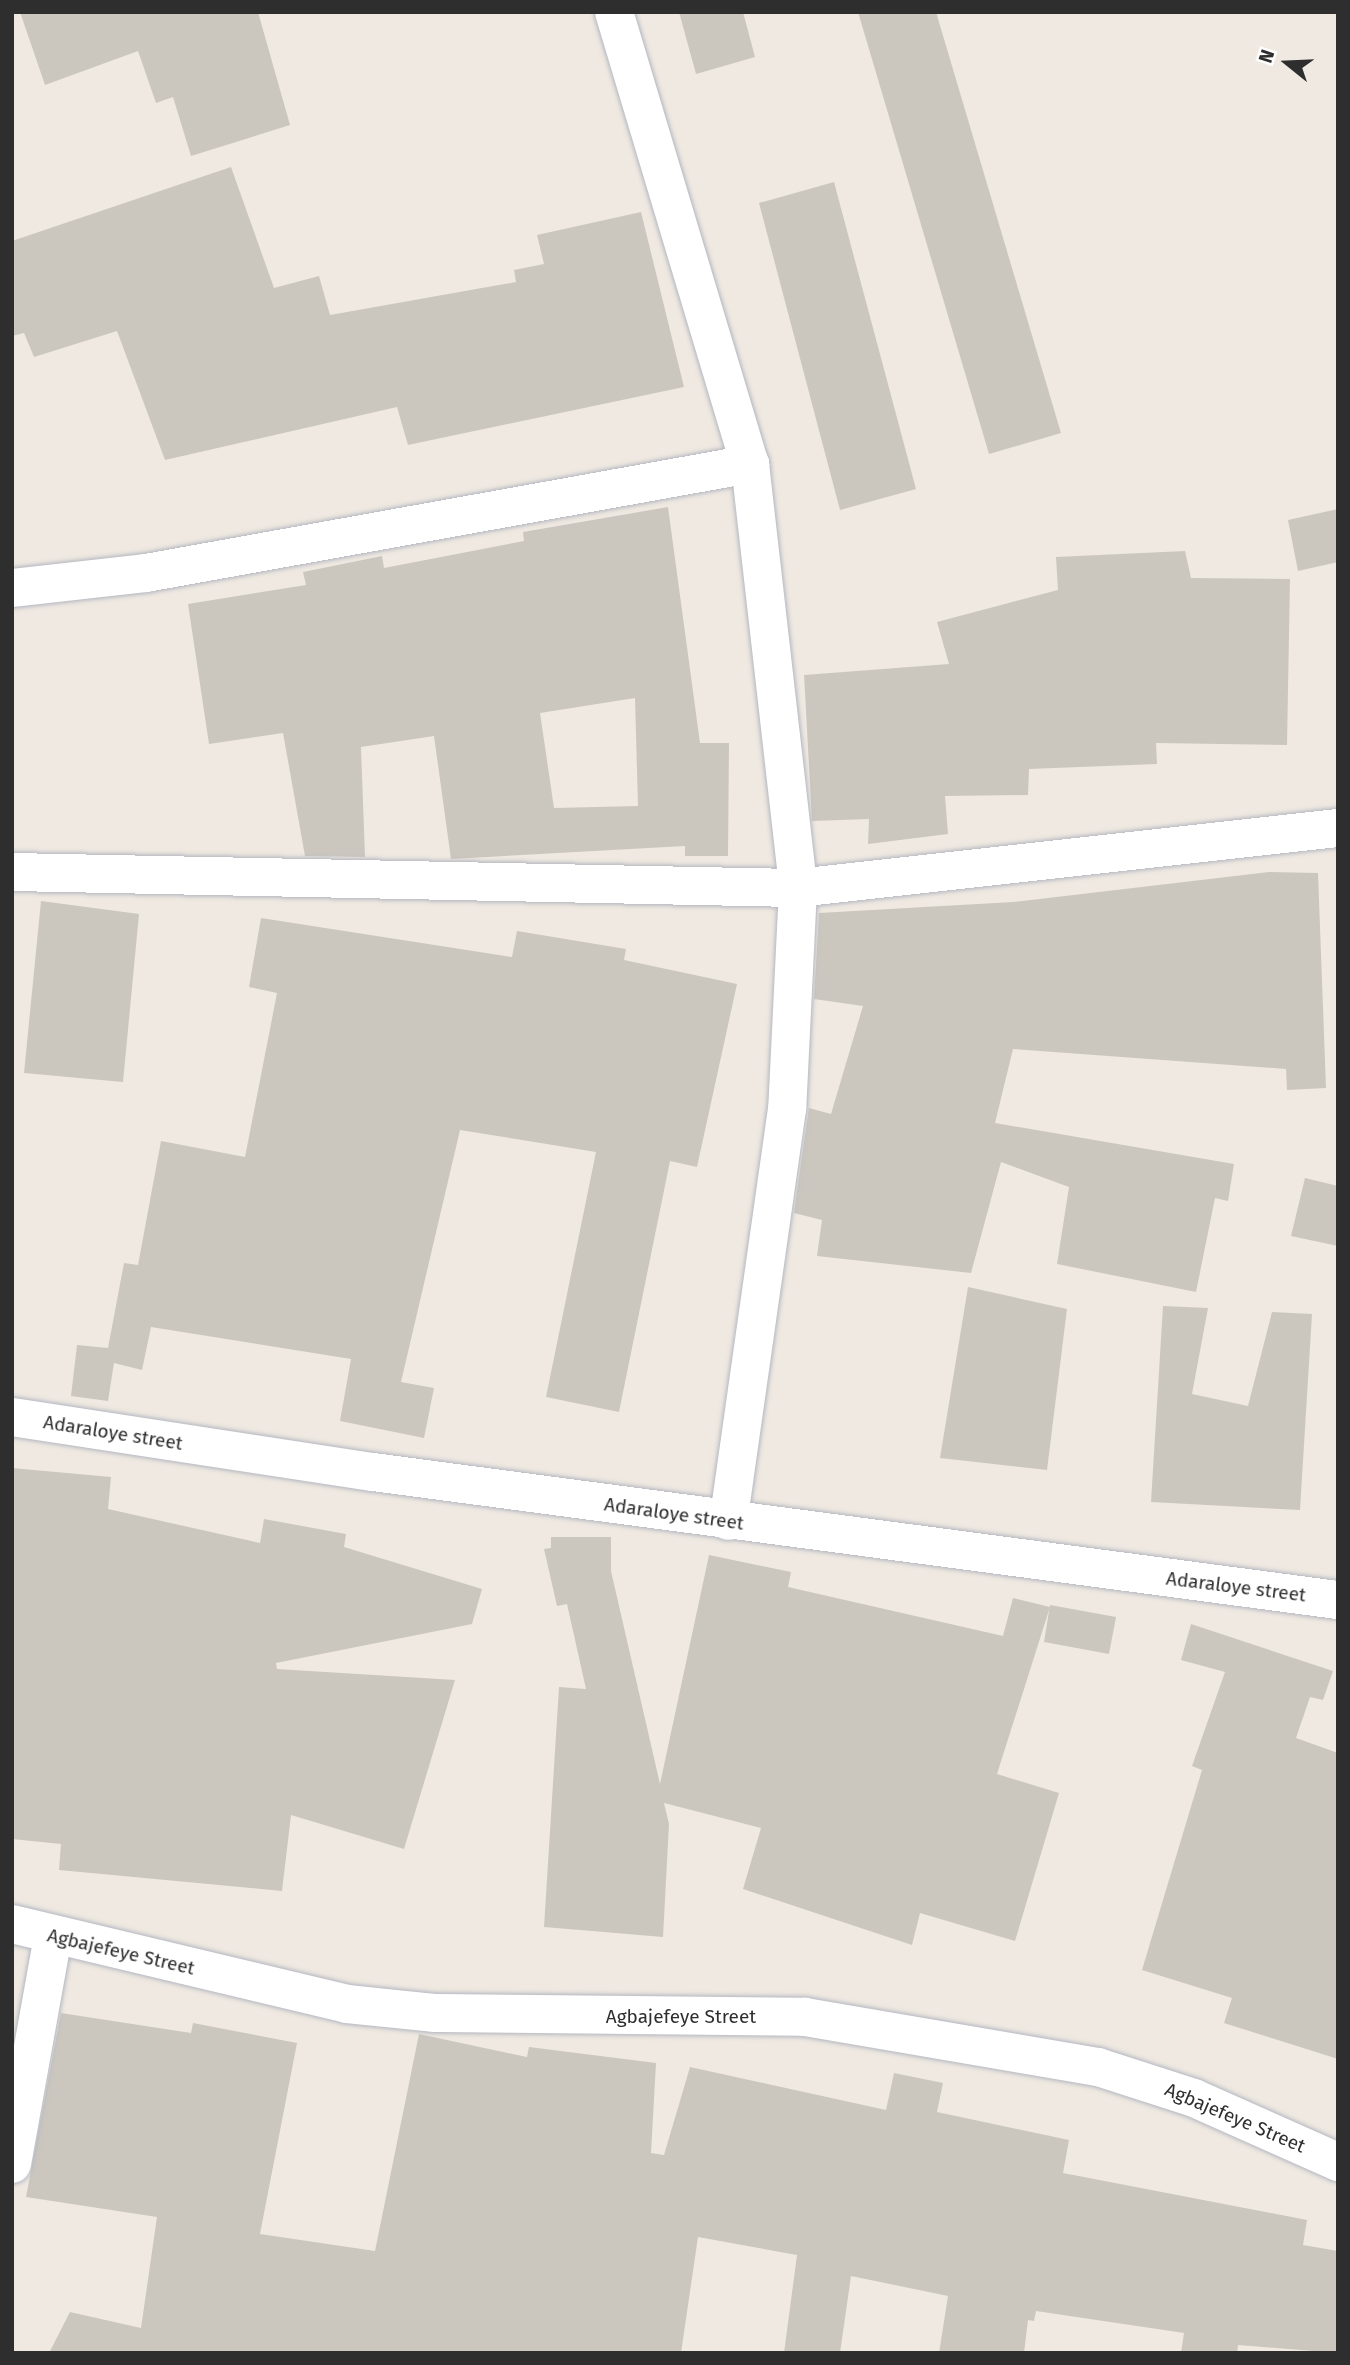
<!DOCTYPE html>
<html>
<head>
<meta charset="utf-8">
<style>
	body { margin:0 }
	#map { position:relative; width:1350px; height:2365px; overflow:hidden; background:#efe9e1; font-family:"Fira Sans",sans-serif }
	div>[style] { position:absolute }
	.building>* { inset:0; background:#cbc7bf }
	.roads { filter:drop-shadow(0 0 2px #b4b7c1) drop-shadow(0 0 2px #b4b7c1) }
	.street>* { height:38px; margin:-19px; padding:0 19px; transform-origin:19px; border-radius:19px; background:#fff }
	span { translate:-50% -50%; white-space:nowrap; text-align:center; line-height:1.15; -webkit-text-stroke:7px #fff; paint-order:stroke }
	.street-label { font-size:19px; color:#2e2e2e }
	.frame { position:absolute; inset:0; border:14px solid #2e2e2e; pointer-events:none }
	.north { position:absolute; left:1252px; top:28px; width:70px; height:70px; -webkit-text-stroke:5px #fff; paint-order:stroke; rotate:288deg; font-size:19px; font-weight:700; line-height:28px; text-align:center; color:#2e2e2e }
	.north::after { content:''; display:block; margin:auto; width:24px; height:32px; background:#2e2e2e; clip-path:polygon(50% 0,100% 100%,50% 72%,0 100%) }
</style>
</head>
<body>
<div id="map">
	<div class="building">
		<div style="clip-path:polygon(20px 12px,258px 12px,290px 125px,191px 156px,173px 97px,156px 103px,138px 51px,45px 85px)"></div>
		<div style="clip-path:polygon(679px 12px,743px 12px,755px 57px,696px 74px)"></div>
		<div style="clip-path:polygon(858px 12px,936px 12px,1061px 433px,989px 454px)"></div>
		<div style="clip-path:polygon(231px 167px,274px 288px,319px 276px,330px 315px,516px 282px,514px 270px,544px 264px,537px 235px,641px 212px,684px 387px,408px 445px,397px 407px,165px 460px,117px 331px,34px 357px,24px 333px,12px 336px,12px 241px)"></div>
		<div style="clip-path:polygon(834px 182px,916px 489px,840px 510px,759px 203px)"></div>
		<div style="clip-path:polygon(evenodd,668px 507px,700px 743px,729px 743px,728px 856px,685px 856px,685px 846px,451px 859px,434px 736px,361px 747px,365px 857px,305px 856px,283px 733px,209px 744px,188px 604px,306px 585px,303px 572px,382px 556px,384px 568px,524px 541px,523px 532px,668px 507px,635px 698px,638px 806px,554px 808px,540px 713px,635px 698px)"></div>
		<div style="clip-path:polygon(1338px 509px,1338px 562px,1298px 571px,1288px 520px)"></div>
		<div style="clip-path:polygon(1185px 551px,1191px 578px,1290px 579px,1287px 745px,1156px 743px,1157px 764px,1029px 769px,1028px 795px,945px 796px,948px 834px,868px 844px,869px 819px,812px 821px,804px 675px,949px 664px,937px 622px,1058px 590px,1056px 557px)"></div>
		<div style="clip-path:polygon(1269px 872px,1318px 873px,1326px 1088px,1287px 1090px,1286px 1069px,1013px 1049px,995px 1123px,1234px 1164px,1228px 1201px,1215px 1198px,1196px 1292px,1057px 1264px,1069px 1187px,1001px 1162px,971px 1273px,817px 1256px,822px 1220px,794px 1213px,809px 1108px,831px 1114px,863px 1006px,814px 999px,819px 913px,1013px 902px)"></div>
		<div style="clip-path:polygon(41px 901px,139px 914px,123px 1082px,24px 1073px)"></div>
		<div style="clip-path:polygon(261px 918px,512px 957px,517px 931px,626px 949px,624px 960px,737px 984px,697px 1167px,670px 1161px,619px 1412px,546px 1397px,596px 1152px,460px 1130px,401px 1382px,434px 1388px,424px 1438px,340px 1421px,351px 1359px,151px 1327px,142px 1370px,114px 1363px,108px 1401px,71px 1396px,77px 1345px,108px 1348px,124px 1263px,138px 1265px,161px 1141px,245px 1157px,277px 993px,249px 987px)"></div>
		<div style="clip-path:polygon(1305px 1178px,1338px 1186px,1338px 1246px,1291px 1236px)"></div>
		<div style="clip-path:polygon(968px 1287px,1067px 1309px,1047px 1470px,940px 1458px)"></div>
		<div style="clip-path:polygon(1163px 1306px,1208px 1308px,1192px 1394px,1248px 1406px,1272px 1312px,1312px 1314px,1300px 1510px,1151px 1502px)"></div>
		<div style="clip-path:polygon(12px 1468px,111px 1477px,108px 1509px,260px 1543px,264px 1519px,346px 1534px,344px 1547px,482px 1589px,472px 1624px,276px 1663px,277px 1669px,455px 1680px,404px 1849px,291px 1815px,282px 1891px,59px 1870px,61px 1844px,12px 1839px)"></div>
		<div style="clip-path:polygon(551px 1537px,611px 1537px,611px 1571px,660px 1784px,709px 1555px,791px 1572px,788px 1587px,1003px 1636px,1013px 1598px,1050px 1607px,997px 1774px,1059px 1793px,1015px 1941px,920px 1913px,912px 1945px,743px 1889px,761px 1828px,664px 1803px,669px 1824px,663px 1937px,544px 1927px,559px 1687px,586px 1689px,567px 1604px,557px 1606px,544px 1549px,551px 1548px)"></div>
		<div style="clip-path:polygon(1050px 1605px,1116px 1617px,1109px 1654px,1044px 1642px)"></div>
		<div style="clip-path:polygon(1191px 1624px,1333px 1671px,1323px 1700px,1310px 1697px,1296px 1738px,1338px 1753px,1338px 2059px,1224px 2023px,1232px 1998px,1142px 1970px,1202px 1770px,1192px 1766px,1225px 1672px,1181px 1660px)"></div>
		<div style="clip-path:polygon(61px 2013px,191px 2033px,193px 2023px,297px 2043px,260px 2234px,375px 2251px,419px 2034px,527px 2057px,529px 2047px,656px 2063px,651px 2153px,664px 2155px,690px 2067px,886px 2110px,894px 2073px,943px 2083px,937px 2112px,1069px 2140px,1063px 2173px,1307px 2220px,1303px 2245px,1338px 2251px,1338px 2353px,1238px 2345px,1237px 2353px,1181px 2353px,1184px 2333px,1036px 2311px,1034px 2321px,1028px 2320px,1024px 2353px,939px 2353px,948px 2296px,851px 2276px,840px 2353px,784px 2353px,797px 2255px,698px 2237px,681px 2353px,49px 2353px,70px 2312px,141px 2328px,157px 2217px,26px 2197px)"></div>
	</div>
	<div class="roads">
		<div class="street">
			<div style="left:614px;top:12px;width:472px;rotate:73.3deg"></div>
			<div style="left:750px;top:464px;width:427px;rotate:83.5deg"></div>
			<div style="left:798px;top:888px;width:221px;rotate:92.8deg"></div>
			<div style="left:787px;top:1109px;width:416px;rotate:98.1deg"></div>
			<div style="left:12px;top:588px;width:135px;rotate:-6.4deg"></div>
			<div style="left:146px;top:573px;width:614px;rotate:-10.23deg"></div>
			<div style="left:12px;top:872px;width:786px;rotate:1.17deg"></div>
			<div style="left:798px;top:888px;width:543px;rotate:-6.34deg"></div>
			<div style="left:12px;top:1417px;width:365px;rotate:8.7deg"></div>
			<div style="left:373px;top:1472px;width:973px;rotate:7.56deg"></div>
			<div style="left:12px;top:1924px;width:344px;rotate:13.4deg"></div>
			<div style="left:347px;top:2004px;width:87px;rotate:5.9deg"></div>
			<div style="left:434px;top:2013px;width:371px;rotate:0.6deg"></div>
			<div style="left:805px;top:2017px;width:297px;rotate:9.7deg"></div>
			<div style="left:1098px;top:2067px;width:101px;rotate:17.9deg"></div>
			<div style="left:1194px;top:2098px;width:158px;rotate:24deg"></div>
			<div style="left:12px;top:2164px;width:231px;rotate:-79.8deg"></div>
		</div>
	</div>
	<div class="street-label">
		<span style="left:113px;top:1433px;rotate:9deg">Adaraloye street</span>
		<span style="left:674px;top:1514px;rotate:8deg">Adaraloye street</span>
		<span style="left:1236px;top:1587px;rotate:7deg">Adaraloye street</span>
		<span style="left:121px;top:1952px;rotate:13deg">Agbajefeye Street</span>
		<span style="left:681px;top:2017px">Agbajefeye Street</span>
		<span style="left:1235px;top:2118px;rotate:23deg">Agbajefeye Street</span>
	</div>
	<div class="frame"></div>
	<div class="north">N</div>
</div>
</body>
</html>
